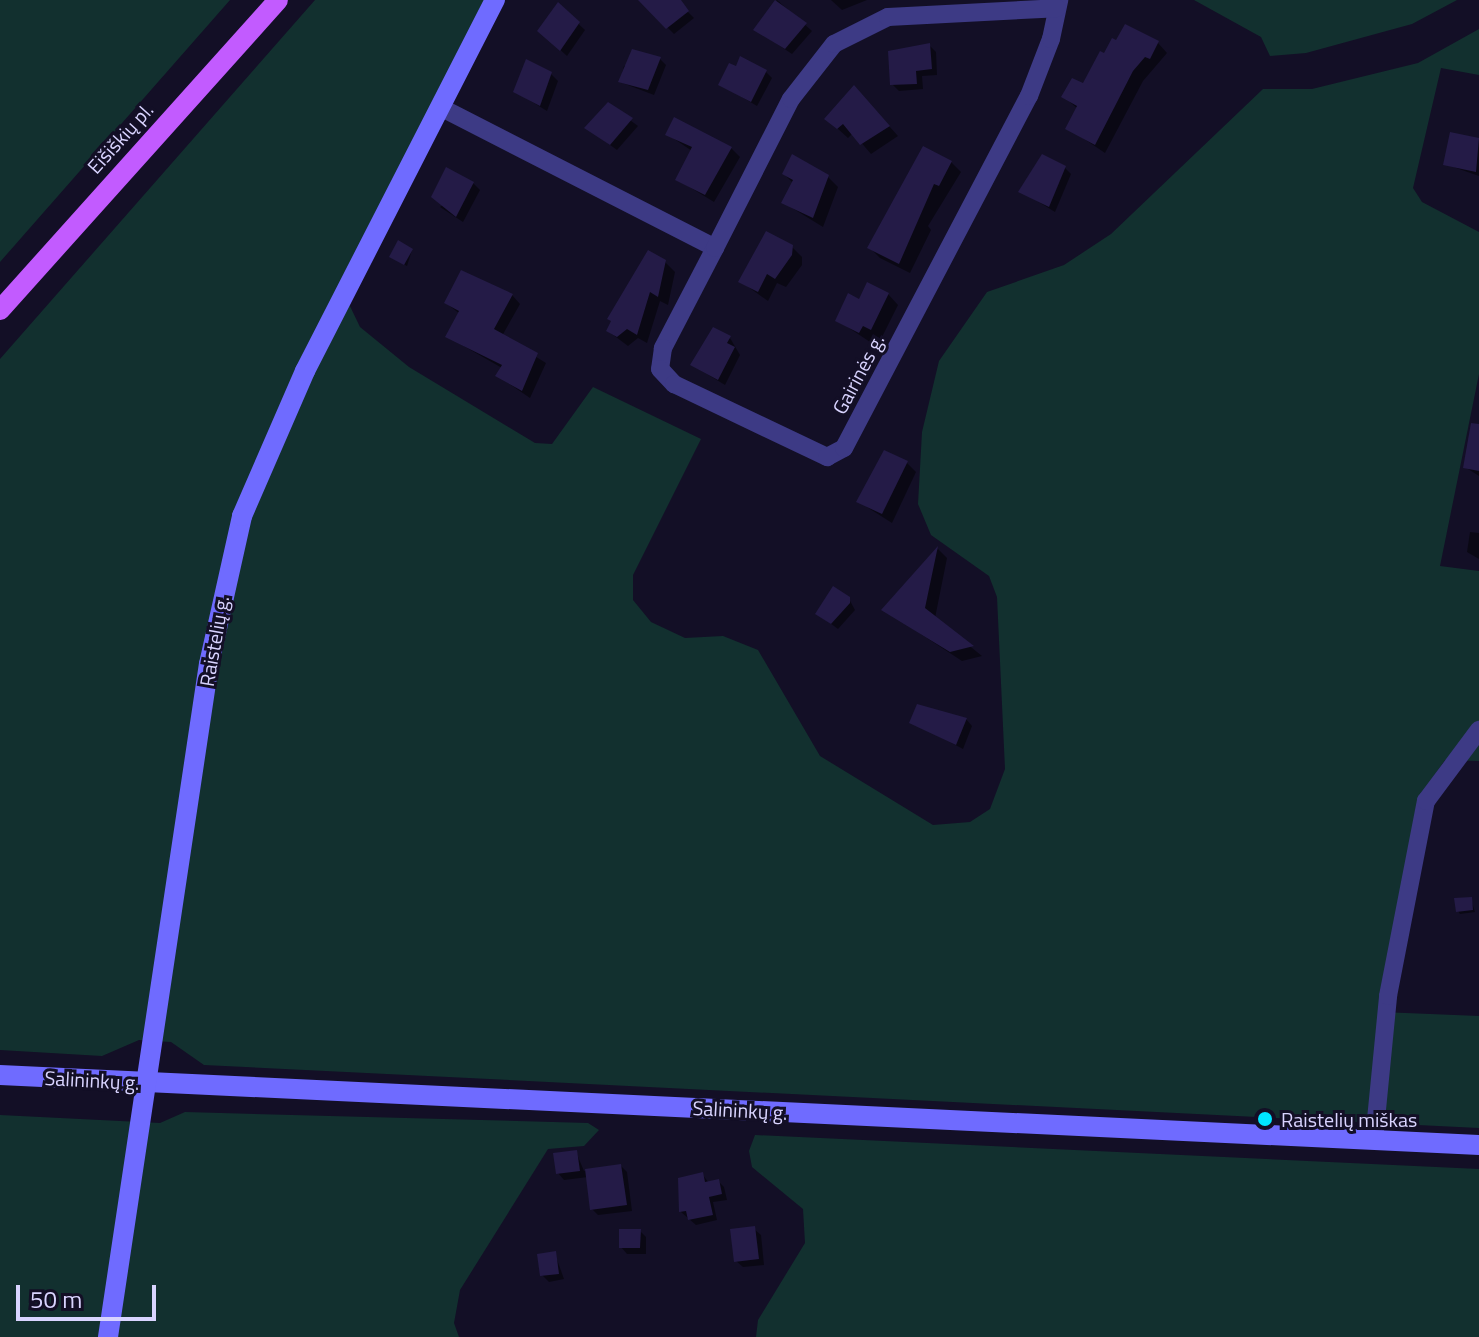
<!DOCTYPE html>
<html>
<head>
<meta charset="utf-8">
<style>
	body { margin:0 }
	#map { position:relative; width:1479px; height:1337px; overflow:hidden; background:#130f26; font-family:"Titillium Web",sans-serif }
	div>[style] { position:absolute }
	.green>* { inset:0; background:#12302f }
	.shadow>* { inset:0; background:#0007 }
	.building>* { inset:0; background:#241b47 }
	.street>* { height:18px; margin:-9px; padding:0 9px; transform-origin:9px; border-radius:9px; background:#3d3a85 }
	.secondary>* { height:20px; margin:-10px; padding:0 10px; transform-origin:10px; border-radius:10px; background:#6f6bff }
	.primary>* { height:20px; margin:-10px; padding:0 10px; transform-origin:10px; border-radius:10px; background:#c25bff }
	.dots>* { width:22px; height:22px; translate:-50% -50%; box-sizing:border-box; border:4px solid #130f26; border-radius:50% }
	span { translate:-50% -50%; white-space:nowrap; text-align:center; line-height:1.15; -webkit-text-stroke:6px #130f26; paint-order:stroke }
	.street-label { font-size:20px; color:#d9d4ff }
	.poi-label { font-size:20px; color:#d9d4ff }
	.left { translate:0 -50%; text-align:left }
	.scale { position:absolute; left:16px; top:1285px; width:140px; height:36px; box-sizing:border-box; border:4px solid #d9d4ff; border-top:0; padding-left:10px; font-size:24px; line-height:28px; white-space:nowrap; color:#d9d4ff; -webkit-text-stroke:6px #130f26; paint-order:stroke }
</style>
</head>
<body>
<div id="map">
	<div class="green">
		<div style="clip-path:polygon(0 0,230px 0,0 262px)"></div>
		<div style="clip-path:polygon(315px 0,505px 0,348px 302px,360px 327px,409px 367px,535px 443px,552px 444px,593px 387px,701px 439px,633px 575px,633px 600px,651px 622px,685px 638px,723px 636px,758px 650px,820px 756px,933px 825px,970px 822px,990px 809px,1005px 769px,997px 597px,989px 576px,931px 535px,918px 504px,922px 432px,939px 361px,987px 292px,1064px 265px,1111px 234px,1263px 89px,1312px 89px,1418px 63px,1479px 29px,1479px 75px,1441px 68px,1413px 188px,1422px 202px,1479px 232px,1479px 374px,1440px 566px,1479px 571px,1479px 761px,1445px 760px,1419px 797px,1381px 1012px,1479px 1016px,1479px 1128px,204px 1065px,171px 1042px,139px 1040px,102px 1056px,0 1050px,0 359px)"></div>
		<div style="clip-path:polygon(1194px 0,1457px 0,1412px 24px,1306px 53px,1270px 56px,1261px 37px)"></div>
		<div style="clip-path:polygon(185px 1112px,588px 1123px,599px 1130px,584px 1146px,548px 1149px,460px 1290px,454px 1323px,459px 1337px,0 1337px,0 1115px,160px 1123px)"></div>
		<div style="clip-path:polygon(755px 1135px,1479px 1169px,1479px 1337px,756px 1337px,758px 1320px,805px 1243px,803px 1209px,752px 1167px,749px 1151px)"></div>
	</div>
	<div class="shadow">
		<div style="clip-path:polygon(650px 0,676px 0,694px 18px,674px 34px,644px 4px)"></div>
		<div style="clip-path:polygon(777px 0,812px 31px,792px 54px,756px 30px)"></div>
		<div style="clip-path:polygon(831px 0,867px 0,842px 10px)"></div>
		<div style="clip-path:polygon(558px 5px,585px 30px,567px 56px,546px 37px)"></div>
		<div style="clip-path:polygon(1117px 43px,1158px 43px,1167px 53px,1143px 81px,1105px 153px,1068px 128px,1078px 109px,1064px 97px,1084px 86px)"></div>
		<div style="clip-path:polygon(929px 45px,936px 52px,937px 75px,922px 76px,923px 89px,899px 91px,892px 84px)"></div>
		<div style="clip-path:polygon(660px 59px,666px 65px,654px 95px,620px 82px,624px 66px)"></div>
		<div style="clip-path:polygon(765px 71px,772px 78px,757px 106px,720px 84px)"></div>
		<div style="clip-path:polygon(551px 74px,558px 81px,547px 111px,516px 92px)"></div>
		<div style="clip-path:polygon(864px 98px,898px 136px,871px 154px,853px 133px,848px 138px,827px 119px)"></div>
		<div style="clip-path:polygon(608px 104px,638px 126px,617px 150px,587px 128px)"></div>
		<div style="clip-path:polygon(667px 134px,731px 148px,740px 157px,714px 202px,678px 180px,692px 151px)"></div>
		<div style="clip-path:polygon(1451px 135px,1479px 140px,1479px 176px,1445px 164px)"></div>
		<div style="clip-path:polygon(951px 162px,961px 172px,928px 226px,931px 230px,910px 273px,880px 258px,870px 248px)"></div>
		<div style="clip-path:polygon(1064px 167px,1071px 174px,1055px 212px,1021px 191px)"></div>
		<div style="clip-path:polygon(784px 174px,828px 177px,838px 187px,823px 227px,784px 203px,793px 183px)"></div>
		<div style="clip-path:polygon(473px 183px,480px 190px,463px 222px,440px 207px)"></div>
		<div style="clip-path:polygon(792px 247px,802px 257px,802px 265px,786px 287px,777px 283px,768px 301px,740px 281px)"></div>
		<div style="clip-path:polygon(412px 250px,407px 266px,394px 259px)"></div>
		<div style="clip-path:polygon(665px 262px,675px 272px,668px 305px,660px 301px,647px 343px,638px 338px,628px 346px,608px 331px)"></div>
		<div style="clip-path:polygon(888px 294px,898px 305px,881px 339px,873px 334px,870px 342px,837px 320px,860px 301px)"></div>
		<div style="clip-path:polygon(512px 295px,520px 304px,502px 336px,546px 363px,530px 398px,498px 376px,502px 368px,448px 337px,460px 314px,446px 303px)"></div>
		<div style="clip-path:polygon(730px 338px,740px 355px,725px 385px,692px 365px)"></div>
		<div style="clip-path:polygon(1479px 428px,1479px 476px,1465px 467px)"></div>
		<div style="clip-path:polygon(906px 462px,916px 472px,892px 523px,859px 502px)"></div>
		<div style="clip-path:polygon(1470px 532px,1479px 533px,1479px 559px,1467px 552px)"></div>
		<div style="clip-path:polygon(938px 549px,947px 558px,935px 618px,982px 656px,962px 661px,884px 610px)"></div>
		<div style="clip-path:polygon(849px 599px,855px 610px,838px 629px,818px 614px)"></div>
		<div style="clip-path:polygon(966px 719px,972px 726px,963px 749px,912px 722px)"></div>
		<div style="clip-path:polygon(1471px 899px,1475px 912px,1460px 914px,1458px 911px)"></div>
		<div style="clip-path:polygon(576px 1152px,584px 1171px,621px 1166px,627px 1172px,632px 1211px,598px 1215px,592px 1209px,588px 1177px,564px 1180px,558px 1173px)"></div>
		<div style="clip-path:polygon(702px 1174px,709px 1183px,718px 1181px,724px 1187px,727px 1200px,713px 1202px,717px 1220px,696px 1225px,681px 1212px)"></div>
		<div style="clip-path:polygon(754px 1229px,761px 1235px,764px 1265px,743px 1267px,736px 1261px)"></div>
		<div style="clip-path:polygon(640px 1231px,646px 1237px,646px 1254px,627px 1254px,621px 1247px)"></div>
		<div style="clip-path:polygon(555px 1254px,564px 1279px,549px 1282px,542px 1275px)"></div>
	</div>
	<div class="building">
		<div style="clip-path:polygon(638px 0,681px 0,689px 11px,666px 29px)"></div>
		<div style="clip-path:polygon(775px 0,807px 23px,785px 49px,753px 30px)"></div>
		<div style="clip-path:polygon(558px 2px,580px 22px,560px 51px,537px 31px)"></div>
		<div style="clip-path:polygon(1125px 24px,1159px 41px,1150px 59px,1145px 57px,1133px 71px,1095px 145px,1065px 129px,1077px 106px,1061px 97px,1072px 78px,1083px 83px,1100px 51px,1104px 53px,1112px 38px,1116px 40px)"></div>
		<div style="clip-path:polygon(930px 43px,932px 69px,916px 71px,917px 84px,890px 85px,888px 51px)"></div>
		<div style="clip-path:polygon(632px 49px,661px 57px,648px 90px,618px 82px)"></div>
		<div style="clip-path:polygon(740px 56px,767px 70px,751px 102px,718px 85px,729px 63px,736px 66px)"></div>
		<div style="clip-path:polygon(526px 59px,552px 72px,540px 106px,513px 92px)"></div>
		<div style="clip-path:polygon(854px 85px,890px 126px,860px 145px,843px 124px,837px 129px,824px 119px)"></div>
		<div style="clip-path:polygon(608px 102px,633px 118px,610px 145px,584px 128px)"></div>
		<div style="clip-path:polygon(674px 117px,732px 147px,705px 195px,675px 180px,692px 147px,665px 135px)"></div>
		<div style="clip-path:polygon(1450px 132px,1479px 138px,1476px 172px,1443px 165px)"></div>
		<div style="clip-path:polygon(923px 146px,952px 161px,939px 186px,934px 184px,899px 264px,867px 248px)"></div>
		<div style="clip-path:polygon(792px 154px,829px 175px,813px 218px,781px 203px,793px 180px,782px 174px)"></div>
		<div style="clip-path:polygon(1042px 154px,1066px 166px,1049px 207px,1018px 192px)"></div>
		<div style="clip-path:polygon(446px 167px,474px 182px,456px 217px,431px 197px)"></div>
		<div style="clip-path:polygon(766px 231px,793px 245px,792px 255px,775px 279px,767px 274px,758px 292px,738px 282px)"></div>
		<div style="clip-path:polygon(398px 240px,413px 249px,404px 265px,389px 257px)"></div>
		<div style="clip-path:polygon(648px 250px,666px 260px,658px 297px,650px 292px,637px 335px,627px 329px,617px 337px,606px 331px,611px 321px,607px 319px)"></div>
		<div style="clip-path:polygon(461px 270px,513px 294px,494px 329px,538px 353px,522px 391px,495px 376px,502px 365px,445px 337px,459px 311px,444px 303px)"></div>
		<div style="clip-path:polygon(867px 282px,889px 293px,871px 330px,863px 326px,859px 333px,835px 321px,848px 293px,859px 299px)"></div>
		<div style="clip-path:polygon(713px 327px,731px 336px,727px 343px,735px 347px,718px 380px,690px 365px)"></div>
		<div style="clip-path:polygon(1471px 423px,1479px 424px,1479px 471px,1463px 468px)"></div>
		<div style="clip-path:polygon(884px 450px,908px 461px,882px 514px,856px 502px)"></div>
		<div style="clip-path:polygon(938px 546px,925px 608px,974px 646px,950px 652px,881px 610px)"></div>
		<div style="clip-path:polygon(833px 586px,850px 597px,850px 603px,831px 624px,815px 614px)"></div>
		<div style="clip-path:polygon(917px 704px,967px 718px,956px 745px,909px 723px)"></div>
		<div style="clip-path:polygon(1472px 897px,1473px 910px,1456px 912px,1454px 898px)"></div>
		<div style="clip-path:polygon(577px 1150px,580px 1171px,556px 1174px,553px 1153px)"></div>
		<div style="clip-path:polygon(621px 1164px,627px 1205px,590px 1210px,585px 1169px)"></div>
		<div style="clip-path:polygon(703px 1172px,705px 1182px,719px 1179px,722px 1194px,709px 1197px,713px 1215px,688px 1220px,686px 1211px,679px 1212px,678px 1178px)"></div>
		<div style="clip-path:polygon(755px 1226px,759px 1259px,734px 1262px,730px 1229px)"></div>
		<div style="clip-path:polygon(619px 1229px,641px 1229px,640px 1248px,619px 1248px)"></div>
		<div style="clip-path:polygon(556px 1251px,559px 1274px,540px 1276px,537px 1254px)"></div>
	</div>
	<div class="street">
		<div style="left:440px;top:107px;width:309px;rotate:27.1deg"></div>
		<div style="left:715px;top:248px;width:113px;rotate:117.5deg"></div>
		<div style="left:663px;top:348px;width:21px;rotate:98deg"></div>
		<div style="left:660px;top:369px;width:21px;rotate:47deg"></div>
		<div style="left:674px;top:384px;width:170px;rotate:25.5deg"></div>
		<div style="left:827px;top:457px;width:19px;rotate:-28deg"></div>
		<div style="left:844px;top:448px;width:398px;rotate:-62.3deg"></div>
		<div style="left:1029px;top:96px;width:61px;rotate:-68.9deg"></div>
		<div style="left:1051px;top:39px;width:40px;rotate:-78deg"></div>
		<div style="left:715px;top:248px;width:167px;rotate:-63deg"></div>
		<div style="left:791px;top:99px;width:70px;rotate:-52deg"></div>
		<div style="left:834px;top:44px;width:60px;rotate:-26.6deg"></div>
		<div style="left:888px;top:17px;width:169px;rotate:-3deg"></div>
		<div style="left:1374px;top:1140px;width:145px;rotate:-84.4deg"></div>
		<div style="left:1388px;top:996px;width:199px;rotate:-79deg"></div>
		<div style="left:1426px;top:801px;width:89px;rotate:-53.3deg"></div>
	</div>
	<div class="secondary">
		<div style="left:0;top:1075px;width:1481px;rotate:2.71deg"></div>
		<div style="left:108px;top:1337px;width:681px;rotate:-81.47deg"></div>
		<div style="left:209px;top:664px;width:152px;rotate:-77.4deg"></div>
		<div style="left:242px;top:516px;width:158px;rotate:-66.5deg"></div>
		<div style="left:305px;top:371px;width:417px;rotate:-62.9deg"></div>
	</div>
	<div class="primary">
		<div style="left:0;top:310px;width:416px;rotate:-48.1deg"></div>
	</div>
	<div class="dots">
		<div style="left:1265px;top:1119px;background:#00e5ff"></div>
	</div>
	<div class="street-label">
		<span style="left:120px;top:138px;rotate:-48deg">Eišiškių pl.</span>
		<span style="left:858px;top:374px;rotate:-62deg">Gairinės g.</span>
		<span style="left:214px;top:641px;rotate:-80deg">Raistelių g.</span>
		<span style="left:92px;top:1080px;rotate:3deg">Salininkų g.</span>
		<span style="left:740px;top:1110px;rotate:3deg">Salininkų g.</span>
	</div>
	<div class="poi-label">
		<span class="left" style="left:1281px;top:1119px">Raistelių miškas</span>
	</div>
	<div class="scale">50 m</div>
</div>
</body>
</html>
